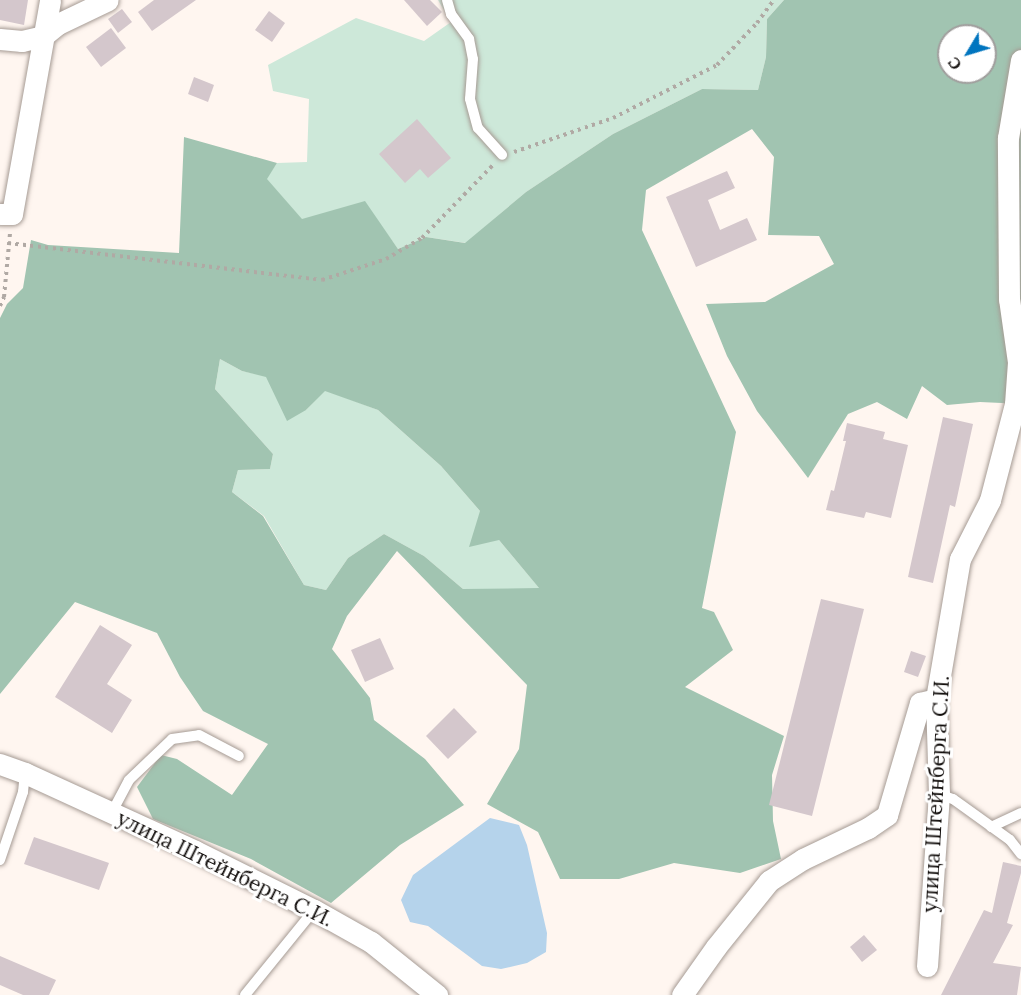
<!DOCTYPE html>
<html>
<head>
<meta charset="utf-8">
<style>
	body { margin:0 }
	#map { position:relative; width:1021px; height:995px; overflow:hidden; background:#fff6f0; font-family:Lora,serif }
	div>[style] { position:absolute }
	.green>* { inset:0; background:#cde8d9 }
	.forest>* { inset:0; background:#a1c4b1 }
	.water>* { inset:0; background:#b5d3eb }
	.building>* { inset:0; background:#d4c7cc }
	.path>* { height:4px; margin-top:-2px; transform-origin:0; background:repeating-linear-gradient(90deg,#b0a9a4 0 3px,transparent 0 7.5px) }
	.roads { filter:drop-shadow(0 0 2px #a69b94) drop-shadow(0 0 2px #a69b94) }
	.lane>* { height:10px; margin:-5px; padding:0 5px; transform-origin:5px; border-radius:5px; background:#fff }
	.street>* { height:21px; margin:-10.5px; padding:0 10.5px; transform-origin:10.5px; border-radius:10.5px; background:#fff }
	span { translate:-50% -50%; white-space:nowrap; text-align:center; line-height:1.15; -webkit-text-stroke:6px #fff; paint-order:stroke }
	.street-label { font-size:21px; color:#110d0b }
	.north { position:absolute; left:937px; top:24px; width:60px; height:60px; box-sizing:border-box; background:#fff; border:2px solid #a09e9d; border-radius:50%; rotate:232deg; font-size:16px; font-weight:700; line-height:24px; text-align:center; color:#110d0b }
	.north::after { content:''; display:block; margin:auto; width:21px; height:27px; background:#0075bf; clip-path:polygon(50% 0,100% 100%,50% 72%,0 100%) }
</style>
</head>
<body>
<div id="map">
	<div class="green">
		<div style="clip-path:polygon(438px 0,784px 0,767px 19px,766px 57px,758px 90px,702px 89px,613px 134px,526px 192px,466px 243px,426px 237px,398px 249px,364px 202px,302px 220px,266px 179px,277px 163px,307px 162px,309px 99px,273px 91px,268px 65px,356px 18px,424px 41px,451px 22px)"></div>
		<div style="clip-path:polygon(220px 359px,242px 371px,266px 376px,306px 410px,325px 390px,378px 410px,441px 466px,480px 511px,499px 540px,540px 589px,463px 589px,424px 556px,384px 534px,348px 558px,326px 590px,304px 585px,264px 516px,232px 492px,238px 470px,270px 469px,273px 454px,215px 389px)"></div>
	</div>
	<div class="forest">
		<div style="clip-path:polygon(evenodd,784px 0,1021px 0,1021px 404px,980px 402px,947px 405px,922px 386px,907px 419px,877px 402px,848px 414px,808px 478px,757px 411px,727px 356px,706px 304px,765px 302px,834px 264px,819px 236px,768px 235px,774px 157px,752px 129px,646px 190px,642px 230px,736px 432px,702px 608px,714px 612px,733px 650px,685px 687px,784px 736px,772px 775px,773px 821px,781px 859px,740px 873px,674px 863px,619px 879px,560px 879px,538px 832px,487px 804px,519px 749px,527px 685px,397px 551px,347px 616px,332px 649px,370px 698px,374px 720px,425px 759px,464px 805px,400px 845px,331px 903px,251px 859px,153px 819px,137px 787px,161px 755px,177px 759px,232px 795px,268px 744px,203px 711px,180px 677px,157px 633px,75px 602px,0 694px,0 318px,7px 304px,23px 288px,31px 240px,48px 245px,179px 253px,184px 137px,277px 163px,267px 179px,302px 219px,365px 201px,398px 249px,426px 237px,465px 243px,526px 192px,613px 134px,702px 89px,758px 90px,766px 57px,767px 19px,784px 0,949px 36px,985px 36px,985px 72px,949px 72px,949px 36px,784px 0,220px 359px,242px 371px,266px 377px,287px 421px,306px 410px,325px 391px,378px 410px,441px 466px,480px 511px,469px 547px,499px 540px,539px 588px,463px 589px,424px 556px,384px 534px,348px 558px,326px 590px,304px 585px,263px 516px,232px 492px,238px 470px,270px 469px,273px 454px,215px 389px,220px 359px)"></div>
	</div>
	<div class="water">
		<div style="clip-path:polygon(490px 818px,519px 825px,527px 845px,547px 933px,546px 952px,527px 963px,501px 969px,482px 966px,428px 926px,410px 922px,401px 900px,413px 875px)"></div>
	</div>
	<div class="building">
		<div style="clip-path:polygon(0 0,28px 0,24px 25px,0 20px)"></div>
		<div style="clip-path:polygon(154px 0,196px 0,152px 31px,138px 12px)"></div>
		<div style="clip-path:polygon(404px 0,430px 0,442px 12px,427px 26px)"></div>
		<div style="clip-path:polygon(122px 9px,132px 22px,118px 33px,108px 19px)"></div>
		<div style="clip-path:polygon(269px 11px,285px 23px,272px 42px,255px 30px)"></div>
		<div style="clip-path:polygon(111px 28px,126px 48px,101px 67px,86px 47px)"></div>
		<div style="clip-path:polygon(194px 77px,214px 85px,208px 102px,188px 94px)"></div>
		<div style="clip-path:polygon(417px 119px,451px 158px,428px 178px,420px 169px,405px 183px,379px 154px)"></div>
		<div style="clip-path:polygon(727px 171px,735px 188px,708px 200px,720px 230px,747px 218px,757px 240px,696px 267px,666px 197px)"></div>
		<div style="clip-path:polygon(943px 417px,973px 424px,955px 507px,950px 505px,933px 583px,908px 577px)"></div>
		<div style="clip-path:polygon(847px 423px,885px 432px,883px 439px,908px 445px,891px 518px,866px 512px,864px 518px,826px 510px,831px 490px,834px 491px,846px 441px,843px 441px)"></div>
		<div style="clip-path:polygon(821px 599px,864px 609px,812px 816px,769px 805px)"></div>
		<div style="clip-path:polygon(100px 625px,132px 645px,107px 684px,132px 700px,112px 733px,55px 697px)"></div>
		<div style="clip-path:polygon(380px 638px,394px 669px,365px 682px,351px 650px)"></div>
		<div style="clip-path:polygon(911px 651px,926px 656px,918px 677px,904px 672px)"></div>
		<div style="clip-path:polygon(454px 708px,477px 732px,448px 759px,426px 736px)"></div>
		<div style="clip-path:polygon(34px 837px,109px 863px,99px 890px,24px 864px)"></div>
		<div style="clip-path:polygon(1003px 862px,1021px 866px,1021px 873px,1007px 923px,1013px 925px,993px 963px,1021px 967px,1017px 995px,941px 995px,984px 910px,992px 913px)"></div>
		<div style="clip-path:polygon(864px 935px,877px 950px,862px 962px,850px 947px)"></div>
		<div style="clip-path:polygon(0 956px,56px 980px,49px 995px,23px 995px,0 985px)"></div>
	</div>
	<div class="path">
		<div style="left:514px;top:152px;width:105px;rotate:-19deg"></div>
		<div style="left:613px;top:118px;width:117px;rotate:-27deg"></div>
		<div style="left:717px;top:65px;width:58px;rotate:-46.4deg"></div>
		<div style="left:757px;top:23px;width:29px;rotate:-54deg"></div>
		<div style="left:8px;top:243px;width:316px;rotate:6.7deg"></div>
		<div style="left:322px;top:280px;width:67px;rotate:-18.2deg"></div>
		<div style="left:386px;top:259px;width:42px;rotate:-30.3deg"></div>
		<div style="left:422px;top:238px;width:102px;rotate:-45.8deg"></div>
		<div style="left:0;top:306px;width:10px;rotate:-66deg"></div>
		<div style="left:4px;top:297px;width:64px;rotate:-84.6deg"></div>
	</div>
	<div class="roads">
		<div class="lane">
			<div style="left:447px;top:0;width:15px;rotate:74deg"></div>
			<div style="left:451px;top:14px;width:31px;rotate:54deg"></div>
			<div style="left:469px;top:39px;width:20px;rotate:79deg"></div>
			<div style="left:473px;top:59px;width:40px;rotate:94.3deg"></div>
			<div style="left:470px;top:99px;width:30px;rotate:75deg"></div>
			<div style="left:478px;top:128px;width:36px;rotate:48deg"></div>
			<div style="left:939px;top:794px;width:15px;rotate:20deg"></div>
			<div style="left:953px;top:799px;width:70px;rotate:35.7deg"></div>
			<div style="left:1010px;top:840px;width:18px;rotate:52deg"></div>
			<div style="left:111px;top:814px;width:38px;rotate:-62deg"></div>
			<div style="left:129px;top:780px;width:59px;rotate:-43.6deg"></div>
			<div style="left:172px;top:739px;width:27px;rotate:-8deg"></div>
			<div style="left:199px;top:735px;width:45px;rotate:27.7deg"></div>
			<div style="left:991px;top:827px;width:33px;rotate:-25deg"></div>
			<div style="left:0;top:860px;width:72px;rotate:-71.3deg"></div>
			<div style="left:23px;top:792px;width:19px;rotate:-84deg"></div>
			<div style="left:245px;top:995px;width:109px;rotate:-50.9deg"></div>
		</div>
		<div class="street">
			<div style="left:0;top:39px;width:22px;rotate:5deg"></div>
			<div style="left:22px;top:41px;width:22px;rotate:-13deg"></div>
			<div style="left:43px;top:36px;width:19px;rotate:-39deg"></div>
			<div style="left:58px;top:24px;width:55px;rotate:-25.6deg"></div>
			<div style="left:0;top:214px;width:12px"></div>
			<div style="left:12px;top:214px;width:217px;rotate:-79.9deg"></div>
			<div style="left:0;top:764px;width:27px;rotate:20deg"></div>
			<div style="left:25px;top:773px;width:187px;rotate:24.6deg"></div>
			<div style="left:195px;top:851px;width:133px;rotate:26.4deg"></div>
			<div style="left:314px;top:910px;width:65px;rotate:29.3deg"></div>
			<div style="left:371px;top:942px;width:85px;rotate:38.8deg"></div>
			<div style="left:927px;top:966px;width:172px;rotate:-86deg"></div>
			<div style="left:939px;top:794px;width:95px;rotate:-91.8deg"></div>
			<div style="left:936px;top:699px;width:142px;rotate:-80.3deg"></div>
			<div style="left:960px;top:559px;width:66px;rotate:-63deg"></div>
			<div style="left:990px;top:500px;width:99px;rotate:-75.4deg"></div>
			<div style="left:1015px;top:404px;width:42px;rotate:-85.9deg"></div>
			<div style="left:1018px;top:362px;width:64px;rotate:-98.1deg"></div>
			<div style="left:1009px;top:299px;width:161px;rotate:-90.4deg"></div>
			<div style="left:1008px;top:138px;width:79px;rotate:-80.5deg"></div>
			<div style="left:682px;top:995px;width:59px;rotate:-54.7deg"></div>
			<div style="left:716px;top:947px;width:85px;rotate:-51.2deg"></div>
			<div style="left:769px;top:881px;width:40px;rotate:-32.9deg"></div>
			<div style="left:803px;top:859px;width:72px;rotate:-25.5deg"></div>
			<div style="left:868px;top:828px;width:23px;rotate:-34deg"></div>
			<div style="left:887px;top:815px;width:117px;rotate:-73.6deg"></div>
			<div style="left:920px;top:703px;width:16px;rotate:-14deg"></div>
		</div>
	</div>
	<div class="street-label">
		<span style="left:936px;top:794px;rotate:-87deg">улица Штейнберга С.И.</span>
		<span style="left:225px;top:869px;rotate:26deg">улица Штейнберга С.И.</span>
	</div>
	<div class="north">С</div>
</div>
</body>
</html>
